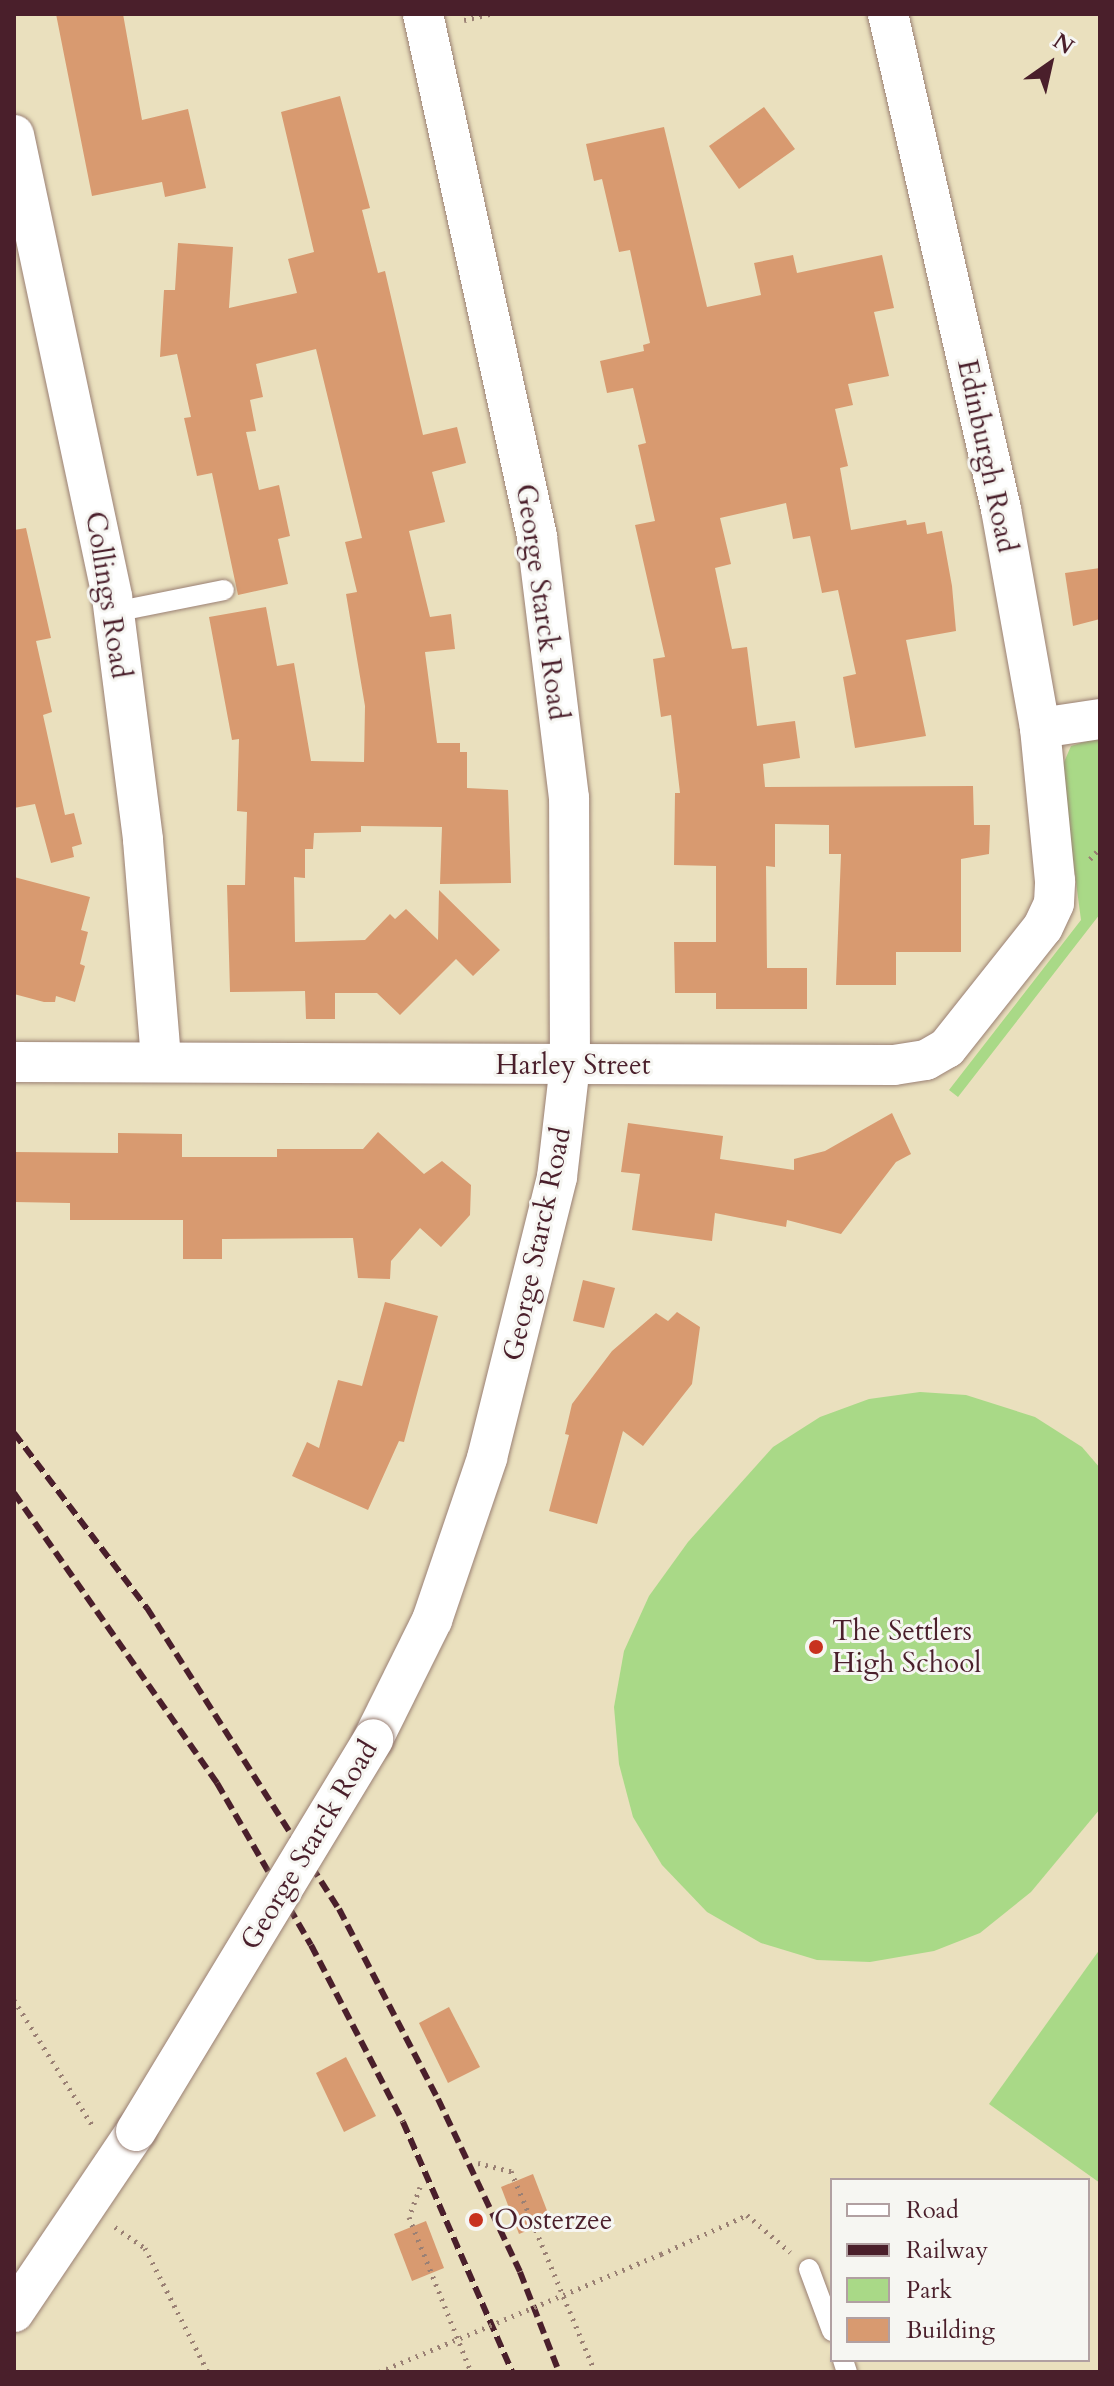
<!DOCTYPE html>
<html>
<head>
<meta charset="utf-8">
<style>
	body { margin:0 }
	#map { position:relative; width:1114px; height:2386px; overflow:hidden; background:#eae0be; font-family:Cardo,serif }
	div>[style] { position:absolute }
	.green>* { inset:0; background:#a9d987 }
	.building>* { inset:0; background:#d89a70 }
	.path>* { height:5px; margin-top:-2.5px; transform-origin:0; background:repeating-linear-gradient(90deg,#9a8074 0 2px,transparent 0 8px) }
	.roads { filter:drop-shadow(0 0 2px #9a8074) drop-shadow(0 0 2px #9a8074) }
	.lane>* { height:20px; margin:-10px; padding:0 10px; transform-origin:10px; border-radius:10px; background:#fff }
	.street>* { height:40px; margin:-20px; padding:0 20px; transform-origin:20px; border-radius:20px; background:#fff }
	.rail>* { height:6px; margin-top:-3px; transform-origin:0; background:repeating-linear-gradient(90deg,#4a1f2b 0 12px,transparent 0 18px) }
	.path-bridge>* { height:5px; margin-top:-2.5px; transform-origin:0; background:repeating-linear-gradient(90deg,#9a8074 0 2px,transparent 0 8px) }
	.bridges { filter:drop-shadow(0 0 2px #9a8074) drop-shadow(0 0 2px #9a8074) }
	.street-bridge>* { height:40px; margin:-20px; padding:0 20px; transform-origin:20px; border-radius:20px; background:#fff }
	.dots>* { width:22px; height:22px; translate:-50% -50%; box-sizing:border-box; border:4px solid #f6f6f2; border-radius:50% }
	span { translate:-50% -50%; white-space:nowrap; text-align:center; line-height:1.15; -webkit-text-stroke:6px #f6f6f2; paint-order:stroke }
	.street-label { font-size:28px; color:#4a1f2b }
	.poi-label { font-size:28px; color:#4a1f2b }
	.left { translate:0 -50%; text-align:left }
	.frame { position:absolute; inset:0; border:16px solid #4a1f2b; pointer-events:none }
	.legend { position:absolute; left:830px; top:2178px; width:260px; height:184px; box-sizing:border-box; background:#f6f6f2; border:2px solid #b1a0a2; margin:0; padding:10px 14px; list-style:none; font-size:24px; color:#4a1f2b }
	.legend li { display:flex; align-items:center; gap:16px; height:40px }
	.legend b { width:40px; border:2px solid #b1a0a2 }
	.north { position:absolute; left:1010px; top:24px; width:80px; height:80px; -webkit-text-stroke:6px #f6f6f2; paint-order:stroke; rotate:34deg; font-size:22px; font-weight:700; line-height:32px; text-align:center; color:#4a1f2b }
	.north::after { content:''; display:block; margin:auto; width:28px; height:36px; background:#4a1f2b; clip-path:polygon(50% 0,100% 100%,50% 72%,0 100%) }
</style>
</head>
<body>
<div id="map">
	<div class="green">
		<div style="clip-path:polygon(1100px 737px,1100px 914px,958px 1097px,949px 1090px,1081px 920px,1061px 769px,1071px 746px)"></div>
		<div style="clip-path:polygon(920px 1392px,966px 1395px,1035px 1417px,1082px 1447px,1100px 1468px,1100px 1809px,1031px 1892px,980px 1933px,934px 1951px,870px 1962px,817px 1960px,761px 1943px,707px 1912px,662px 1865px,633px 1817px,619px 1764px,614px 1707px,624px 1651px,649px 1596px,688px 1542px,773px 1447px,820px 1417px,869px 1399px)"></div>
		<div style="clip-path:polygon(1100px 1949px,1100px 2183px,989px 2104px)"></div>
	</div>
	<div class="building">
		<div style="clip-path:polygon(56px 14px,123px 14px,142px 120px,188px 109px,206px 188px,165px 197px,162px 182px,92px 196px)"></div>
		<div style="clip-path:polygon(340px 96px,370px 208px,362px 210px,378px 273px,385px 271px,423px 435px,457px 427px,466px 463px,432px 472px,445px 522px,409px 531px,430px 617px,451px 614px,455px 649px,425px 652px,437px 743px,460px 743px,460px 752px,467px 752px,467px 788px,508px 790px,511px 883px,440px 884px,442px 827px,361px 826px,361px 832px,314px 833px,313px 849px,305px 849px,305px 878px,294px 877px,295px 942px,365px 940px,390px 914px,395px 919px,406px 909px,438px 940px,439px 890px,500px 950px,473px 976px,456px 959px,400px 1015px,377px 993px,335px 993px,335px 1019px,306px 1019px,305px 991px,230px 992px,227px 885px,245px 885px,247px 812px,237px 811px,239px 739px,232px 740px,209px 617px,266px 607px,277px 666px,294px 663px,311px 761px,364px 762px,365px 706px,346px 594px,357px 592px,345px 542px,362px 538px,316px 349px,256px 364px,263px 397px,250px 400px,256px 431px,246px 432px,259px 490px,279px 485px,290px 536px,278px 539px,288px 584px,238px 595px,212px 473px,197px 476px,184px 418px,191px 417px,177px 354px,160px 357px,164px 290px,175px 290px,178px 243px,233px 247px,229px 308px,297px 293px,288px 259px,314px 252px,281px 112px)"></div>
		<div style="clip-path:polygon(764px 107px,795px 149px,739px 189px,709px 146px)"></div>
		<div style="clip-path:polygon(664px 127px,707px 307px,761px 295px,754px 263px,793px 255px,797px 273px,882px 255px,894px 308px,874px 312px,889px 376px,848px 384px,853px 405px,835px 409px,848px 466px,840px 468px,851px 530px,906px 520px,907px 525px,925px 522px,927px 534px,942px 531px,952px 586px,956px 631px,906px 640px,926px 736px,855px 748px,843px 677px,856px 674px,838px 590px,822px 593px,810px 536px,793px 539px,786px 503px,720px 518px,731px 564px,715px 568px,732px 649px,747px 647px,757px 726px,795px 721px,800px 758px,763px 764px,765px 787px,973px 786px,974px 825px,990px 825px,989px 854px,961px 859px,961px 952px,896px 952px,896px 985px,836px 985px,841px 854px,829px 854px,829px 825px,775px 824px,775px 867px,766px 866px,767px 968px,807px 968px,807px 1009px,716px 1009px,716px 993px,675px 993px,674px 942px,716px 942px,716px 866px,674px 865px,675px 793px,680px 793px,671px 715px,661px 717px,653px 659px,665px 657px,635px 525px,655px 521px,638px 445px,646px 443px,633px 388px,607px 393px,600px 361px,644px 351px,643px 345px,650px 343px,630px 250px,619px 252px,602px 179px,594px 181px,586px 144px)"></div>
		<div style="clip-path:polygon(26px 528px,51px 638px,36px 641px,52px 712px,43px 715px,65px 815px,74px 813px,82px 844px,72px 847px,74px 857px,51px 863px,35px 804px,14px 808px,14px 530px)"></div>
		<div style="clip-path:polygon(1100px 568px,1100px 619px,1073px 626px,1065px 573px)"></div>
		<div style="clip-path:polygon(14px 877px,90px 897px,81px 930px,88px 932px,80px 964px,85px 966px,75px 1002px,56px 996px,55px 1002px,44px 1002px,14px 994px)"></div>
		<div style="clip-path:polygon(892px 1113px,911px 1154px,896px 1162px,841px 1234px,787px 1220px,786px 1227px,715px 1213px,712px 1241px,632px 1230px,640px 1174px,621px 1172px,628px 1123px,723px 1136px,720px 1159px,794px 1170px,794px 1159px,825px 1151px)"></div>
		<div style="clip-path:polygon(378px 1132px,424px 1174px,442px 1161px,471px 1185px,470px 1215px,441px 1247px,420px 1228px,391px 1261px,390px 1279px,358px 1278px,353px 1238px,222px 1239px,222px 1259px,183px 1259px,183px 1220px,70px 1220px,70px 1203px,14px 1202px,14px 1152px,118px 1153px,118px 1133px,182px 1134px,182px 1157px,277px 1157px,277px 1149px,363px 1149px)"></div>
		<div style="clip-path:polygon(583px 1280px,615px 1288px,604px 1328px,573px 1321px)"></div>
		<div style="clip-path:polygon(385px 1302px,438px 1316px,404px 1442px,399px 1441px,368px 1510px,292px 1476px,307px 1442px,319px 1448px,338px 1380px,362px 1386px)"></div>
		<div style="clip-path:polygon(677px 1312px,700px 1327px,692px 1384px,643px 1446px,623px 1431px,597px 1524px,549px 1511px,569px 1435px,565px 1434px,572px 1404px,612px 1351px,656px 1313px,668px 1321px)"></div>
		<div style="clip-path:polygon(449px 2007px,480px 2067px,448px 2083px,419px 2023px)"></div>
		<div style="clip-path:polygon(346px 2057px,376px 2116px,344px 2132px,316px 2073px)"></div>
		<div style="clip-path:polygon(533px 2174px,551px 2221px,519px 2234px,501px 2187px)"></div>
		<div style="clip-path:polygon(426px 2221px,444px 2268px,412px 2281px,394px 2234px)"></div>
	</div>
	<div class="path">
		<div style="left:464px;top:20px;width:27px;rotate:-13deg"></div>
		<div style="left:1090px;top:859px;width:15px;rotate:-48deg"></div>
		<div style="left:14px;top:2000px;width:151px;rotate:58deg"></div>
		<div style="left:478px;top:2163px;width:34px;rotate:14deg"></div>
		<div style="left:511px;top:2171px;width:218px;rotate:67.3deg"></div>
		<div style="left:420px;top:2187px;width:32px;rotate:110deg"></div>
		<div style="left:409px;top:2217px;width:167px;rotate:68.2deg"></div>
		<div style="left:115px;top:2227px;width:37px;rotate:35deg"></div>
		<div style="left:145px;top:2248px;width:139px;rotate:63.1deg"></div>
		<div style="left:661px;top:2254px;width:94px;rotate:-24.4deg"></div>
		<div style="left:747px;top:2215px;width:57px;rotate:40.7deg"></div>
	</div>
	<div class="roads">
		<div class="lane">
			<div style="left:114px;top:612px;width:112px;rotate:-11.3deg"></div>
			<div style="left:809px;top:2269px;width:66px;rotate:69.6deg"></div>
			<div style="left:843px;top:2360px;width:13px;rotate:72deg"></div>
		</div>
		<div class="street">
			<div style="left:14px;top:135px;width:472px;rotate:78deg"></div>
			<div style="left:112px;top:597px;width:245px;rotate:82.7deg"></div>
			<div style="left:143px;top:840px;width:222px;rotate:85.3deg"></div>
			<div style="left:1040px;top:728px;width:61px;rotate:-8.5deg"></div>
			<div style="left:14px;top:1062px;width:880px;rotate:0.2deg"></div>
			<div style="left:894px;top:1065px;width:32px;rotate:-9deg"></div>
			<div style="left:926px;top:1060px;width:24px;rotate:-30deg"></div>
			<div style="left:947px;top:1048px;width:154px;rotate:-51.6deg"></div>
			<div style="left:1043px;top:927px;width:26px;rotate:-65deg"></div>
			<div style="left:1054px;top:903px;width:22px;rotate:-87deg"></div>
			<div style="left:1055px;top:881px;width:154px;rotate:-95.6deg"></div>
			<div style="left:1040px;top:728px;width:222px;rotate:-100.1deg"></div>
			<div style="left:1001px;top:509px;width:508px;rotate:-102.86deg"></div>
			<div style="left:373px;top:1739px;width:133px;rotate:-63.6deg"></div>
			<div style="left:432px;top:1620px;width:171px;rotate:-71.2deg"></div>
			<div style="left:487px;top:1458px;width:290px;rotate:-76deg"></div>
			<div style="left:557px;top:1177px;width:113px;rotate:-83.4deg"></div>
			<div style="left:570px;top:1065px;width:267px;rotate:-90.2deg"></div>
			<div style="left:569px;top:798px;width:264px;rotate:-97deg"></div>
			<div style="left:537px;top:536px;width:534px;rotate:-102.32deg"></div>
			<div style="left:14px;top:2312px;width:218px;rotate:-56deg"></div>
		</div>
	</div>
	<div class="rail">
		<div style="left:14px;top:1433px;width:220px;rotate:52.8deg"></div>
		<div style="left:147px;top:1608px;width:357px;rotate:57.5deg"></div>
		<div style="left:339px;top:1909px;width:214px;rotate:62.5deg"></div>
		<div style="left:438px;top:2099px;width:191px;rotate:64.6deg"></div>
		<div style="left:520px;top:2272px;width:107px;rotate:68.7deg"></div>
		<div style="left:14px;top:1493px;width:354px;rotate:55deg"></div>
		<div style="left:217px;top:1783px;width:187px;rotate:59.9deg"></div>
		<div style="left:311px;top:1945px;width:199px;rotate:62.5deg"></div>
		<div style="left:403px;top:2122px;width:273px;rotate:66.4deg"></div>
	</div>
	<div class="path-bridge">
		<div style="left:379px;top:2372px;width:306px;rotate:-22.7deg"></div>
	</div>
	<div class="bridges">
		<div class="street-bridge">
			<div style="left:136px;top:2131px;width:458px;rotate:-58.8deg"></div>
		</div>
	</div>
	<div class="dots">
		<div style="left:816px;top:1647px;background:#c8321e"></div>
		<div style="left:476px;top:2220px;background:#c8321e"></div>
	</div>
	<div class="street-label">
		<span style="left:987px;top:456px;rotate:78deg">Edinburgh Road</span>
		<span style="left:108px;top:595px;rotate:81deg">Collings Road</span>
		<span style="left:542px;top:602px;rotate:82deg">George Starck Road</span>
		<span style="left:573px;top:1065px">Harley Street</span>
		<span style="left:537px;top:1244px;rotate:-78deg">George Starck Road</span>
		<span style="left:309px;top:1845px;rotate:-59deg">George Starck Road</span>
	</div>
	<div class="poi-label">
		<span class="left" style="left:832px;top:1647px">The Settlers<br>High School</span>
		<span class="left" style="left:494px;top:2220px">Oosterzee</span>
	</div>
	<div class="frame"></div>
	<ul class="legend">
	<li><b style="height:10px;background:#fff"></b>Road</li>
	<li><b style="height:10px;background:#4a1f2b"></b>Railway</li>
	<li><b style="height:22px;background:#a9d987"></b>Park</li>
	<li><b style="height:22px;background:#d89a70"></b>Building</li>
	</ul>
	<div class="north">N</div>
</div>
</body>
</html>
